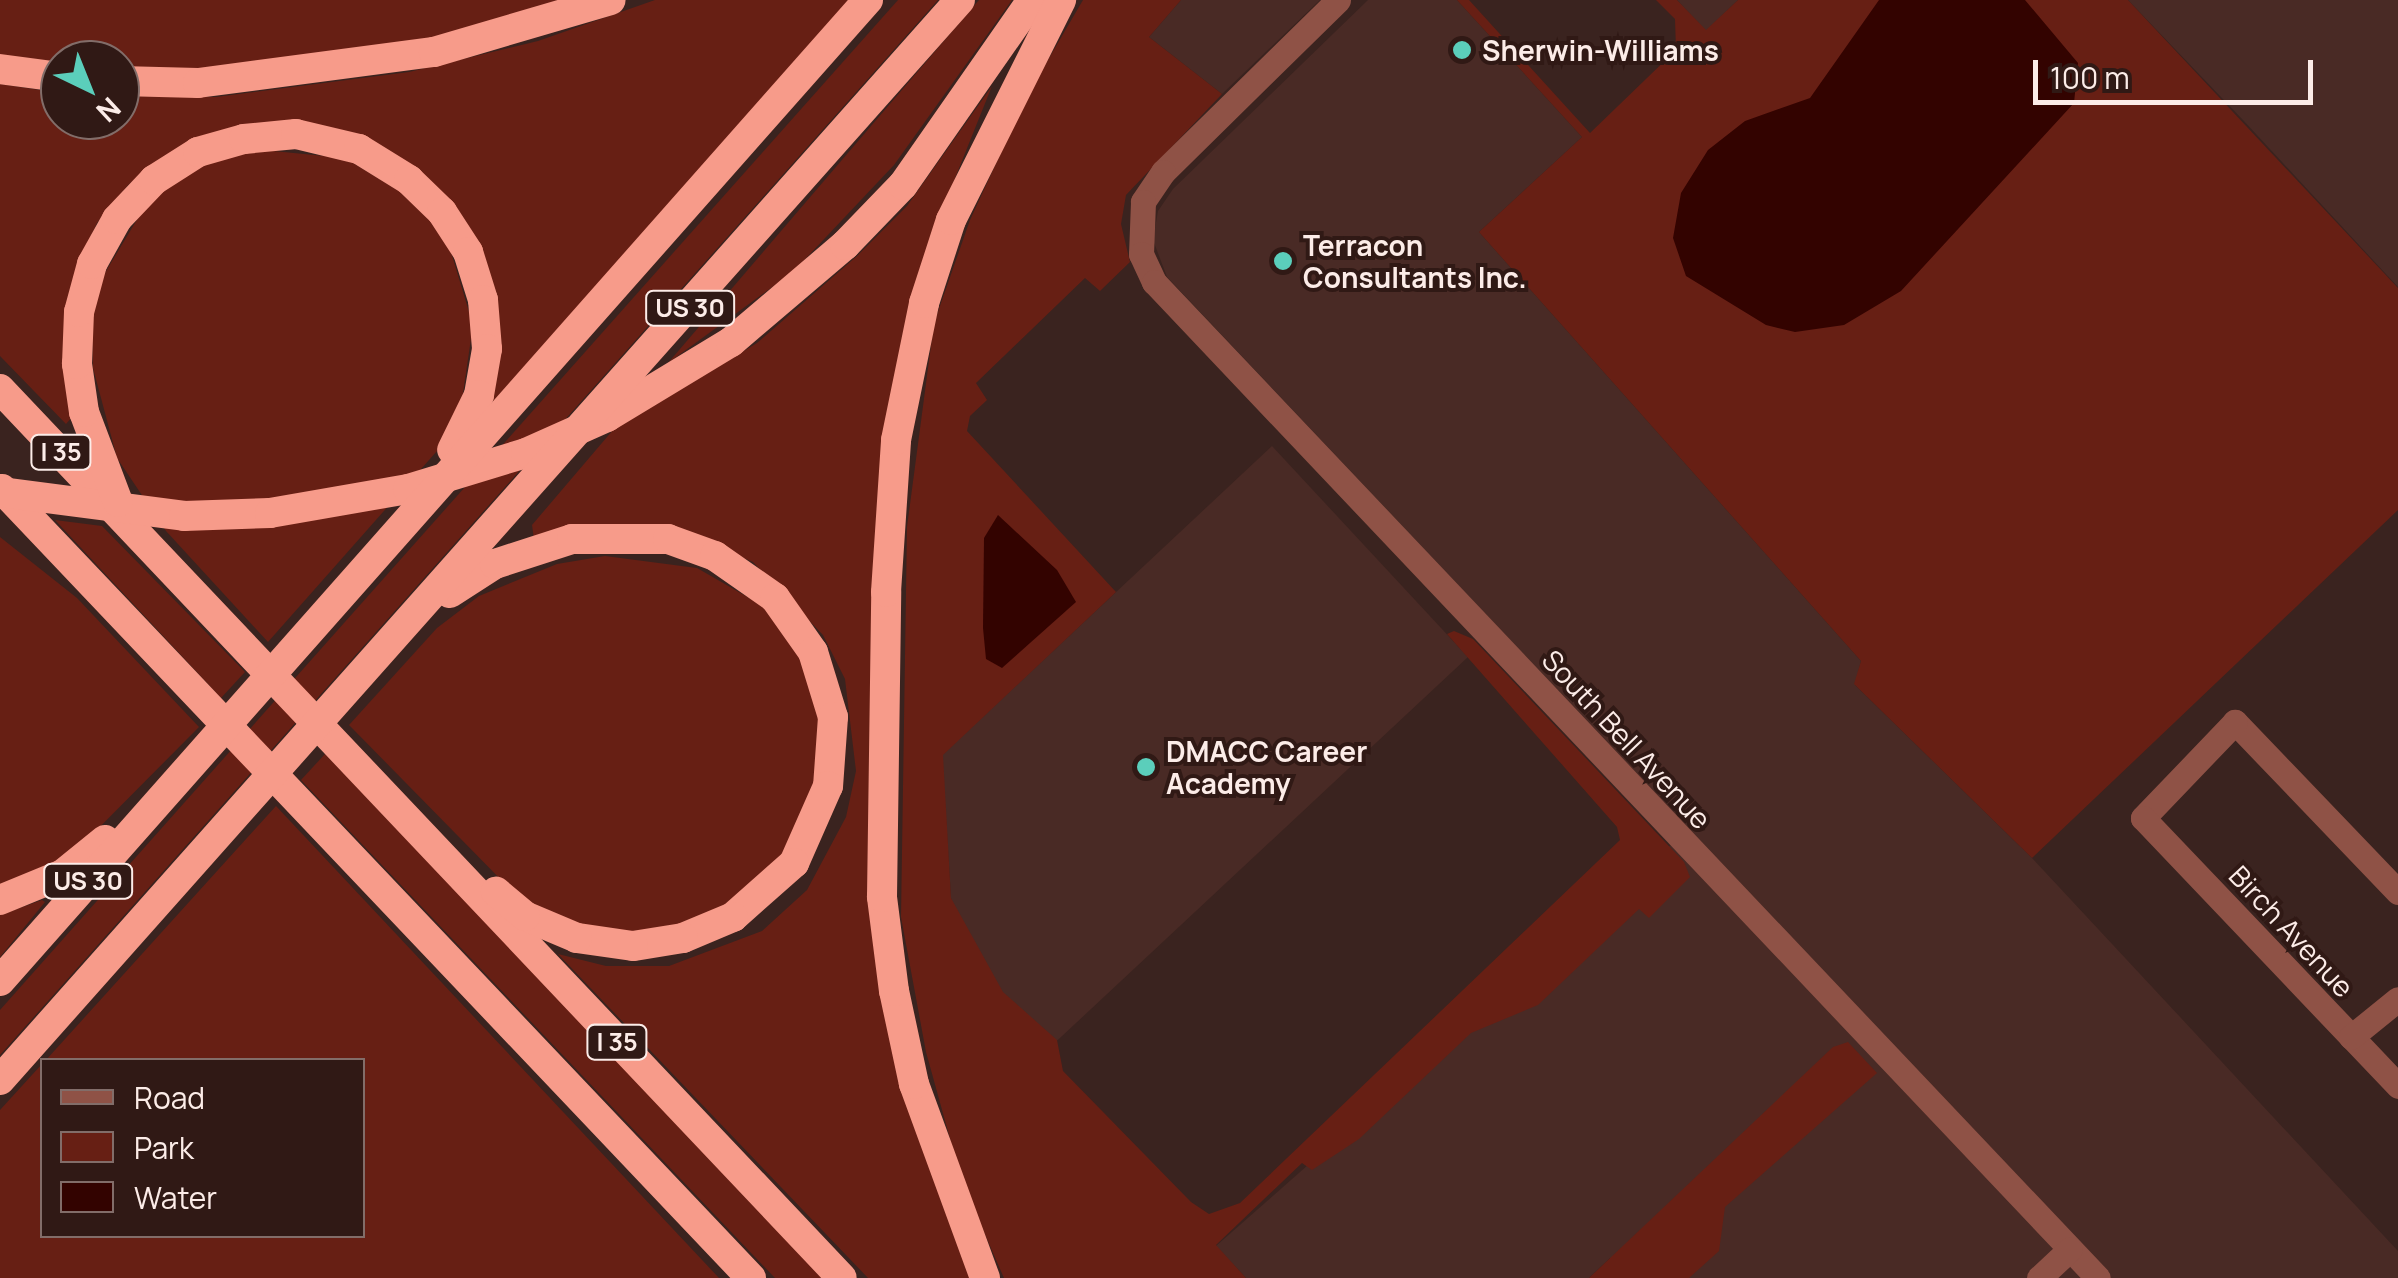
<!DOCTYPE html>
<html>
<head>
<meta charset="utf-8">
<style>
	body { margin:0 }
	#map { position:relative; width:2398px; height:1278px; overflow:hidden; background:#3a231f; font-family:Manrope,sans-serif }
	div>[style] { position:absolute }
	.built>* { inset:0; background:#492a25 }
	.green>* { inset:0; background:#671f14 }
	.water>* { inset:0; background:#330300 }
	.minor>* { height:25px; margin:-12.5px; padding:0 12.5px; transform-origin:12.5px; border-radius:12.5px; background:#8f5246 }
	.highway>* { height:30px; margin:-15px; padding:0 15px; transform-origin:15px; border-radius:15px; background:#f79b8a }
	.dots>* { width:28px; height:28px; translate:-50% -50%; box-sizing:border-box; border:5px solid #301915; border-radius:50% }
	span { translate:-50% -50%; white-space:nowrap; text-align:center; line-height:1.15; -webkit-text-stroke:8px #301915; paint-order:stroke }
	.shield-label span { padding:2px 8px; background:#301915; border:2px solid; border-radius:8px; -webkit-text-stroke-width:0 }
	.shield-label { font-size:25px; color:#fcece8; font-weight:700 }
	.poi-label { font-size:28px; color:#fcece8; font-weight:700 }
	.left { translate:0 -50%; text-align:left }
	.street-label { font-size:28px; color:#fcece8 }
	.legend { position:absolute; left:40px; top:1058px; width:325px; height:180px; box-sizing:border-box; background:#301915; border:2px solid #826d69; margin:0; padding:12px 18px; list-style:none; font-size:30px; color:#fcece8 }
	.legend li { display:flex; align-items:center; gap:20px; height:50px }
	.legend b { width:50px; border:2px solid #826d69 }
	.north { position:absolute; left:40px; top:40px; width:100px; height:100px; box-sizing:border-box; background:#301915; border:2px solid #826d69; border-radius:50%; rotate:137deg; font-size:28px; font-weight:700; line-height:40px; text-align:center; color:#fcece8 }
	.north::after { content:''; display:block; margin:auto; width:35px; height:45px; background:#5bcebb; clip-path:polygon(50% 0,100% 100%,50% 72%,0 100%) }
	.scale { position:absolute; left:2033px; top:60px; width:280px; height:45px; box-sizing:border-box; border:5px solid #fcece8; border-top:0; padding-left:12px; font-size:30px; line-height:35px; white-space:nowrap; color:#fcece8; -webkit-text-stroke:8px #301915; paint-order:stroke }
</style>
</head>
<body>
<div id="map">
	<div class="built">
		<div style="clip-path:polygon(1181px 0,1320px 0,1222px 94px,1149px 37px)"></div>
		<div style="clip-path:polygon(1368px 0,1457px 0,1582px 137px,1479px 232px,1861px 661px,1855px 685px,2032px 858px,2398px 1251px,2398px 1278px,1629px 1278px,1610px 1258px,1589px 1278px,1246px 1278px,1216px 1246px,1689px 829px,1167px 277px,1153px 240px,1158px 211px,1173px 189px)"></div>
		<div style="clip-path:polygon(1677px 0,1738px 0,1706px 31px)"></div>
		<div style="clip-path:polygon(2128px 0,2398px 0,2398px 287px,2243px 120px)"></div>
		<div style="clip-path:polygon(1272px 446px,1468px 657px,1000px 1094px,951px 898px,942px 755px)"></div>
	</div>
	<div class="green">
		<div style="clip-path:polygon(0 0,572px 0,461px 33px,218px 70px,120px 69px,120px 60px,60px 60px,60px 67px,0 55px)"></div>
		<div style="clip-path:polygon(655px 0,850px 0,493px 402px,497px 307px,379px 145px,202px 138px,164px 156px,128px 185px,97px 223px,76px 269px,73px 416px,66px 424px,0 356px,0 84px,60px 93px,60px 120px,120px 120px,120px 96px,216px 97px,409px 72px,538px 41px)"></div>
		<div style="clip-path:polygon(898px 0,938px 0,0 1055px,0 1010px)"></div>
		<div style="clip-path:polygon(979px 0,1012px 0,894px 165px,793px 272px,668px 363px)"></div>
		<div style="clip-path:polygon(1083px 0,1181px 0,1149px 37px,1222px 94px,1126px 195px,1121px 224px,1130px 262px,1100px 291px,1085px 278px,976px 383px,987px 400px,970px 416px,967px 431px,1116px 592px,943px 755px,951px 898px,1003px 992px,1057px 1040px,1063px 1071px,1191px 1202px,1209px 1214px,1240px 1203px,1620px 840px,1617px 827px,1447px 634px,1454px 631px,1473px 639px,1684px 862px,1690px 877px,1649px 918px,1639px 909px,1538px 1005px,1471px 1033px,1359px 1139px,1312px 1170px,1302px 1163px,1216px 1245px,1246px 1278px,1004px 1278px,962px 1182px,926px 1052px,901px 917px,907px 527px,934px 323px,970px 220px,1028px 94px)"></div>
		<div style="clip-path:polygon(1457px 0,1469px 0,1590px 133px,1676px 50px,1675px 19px,1656px 0,1677px 0,1706px 30px,1738px 0,2128px 0,2398px 288px,2398px 510px,2032px 858px,1854px 684px,1861px 661px,1479px 232px,1582px 137px)"></div>
		<div style="clip-path:polygon(992px 86px,931px 238px,902px 337px,871px 861px,973px 1278px,868px 1278px,558px 954px,606px 966px,669px 966px,762px 931px,807px 890px,846px 817px,856px 771px,845px 679px,823px 635px,753px 562px,710px 544px,534px 539px,532px 525px,613px 430px,757px 343px,857px 256px,907px 206px)"></div>
		<div style="clip-path:polygon(263px 150px,345px 158px,414px 200px,448px 242px,473px 325px,461px 407px,437px 451px,268px 642px,166px 531px,117px 458px,93px 368px,92px 321px,100px 281px,144px 208px,175px 180px,215px 160px)"></div>
		<div style="clip-path:polygon(55px 520px,102px 526px,245px 672px,221px 698px)"></div>
		<div style="clip-path:polygon(0 537px,77px 598px,199px 727px,68px 859px,0 888px)"></div>
		<div style="clip-path:polygon(605px 556px,697px 568px,772px 611px,799px 642px,830px 764px,774px 885px,674px 937px,572px 928px,515px 894px,349px 725px,437px 628px,479px 596px,557px 564px)"></div>
		<div style="clip-path:polygon(325px 754px,354px 784px,823px 1278px,775px 1278px,301px 780px)"></div>
		<div style="clip-path:polygon(276px 806px,306px 838px,719px 1278px,0 1278px,0 1110px,42px 1064px,42px 1236px,362px 1236px,362px 1060px,46px 1060px)"></div>
		<div style="clip-path:polygon(42px 900px,45px 902px,0 957px,0 915px)"></div>
		<div style="clip-path:polygon(1848px 1042px,1877px 1073px,1725px 1207px,1719px 1251px,1689px 1278px,1589px 1278px,1833px 1047px)"></div>
	</div>
	<div class="water">
		<div style="clip-path:polygon(1879px 0,2025px 0,2078px 63px,2074px 103px,1901px 291px,1844px 325px,1795px 332px,1766px 325px,1686px 276px,1673px 238px,1681px 193px,1708px 150px,1745px 121px,1810px 98px)"></div>
		<div style="clip-path:polygon(998px 515px,1057px 570px,1076px 602px,1002px 668px,986px 659px,983px 628px,984px 538px)"></div>
	</div>
	<div class="minor">
		<div style="left:1338px;top:0;width:245px;rotate:135.5deg"></div>
		<div style="left:1163px;top:172px;width:36px;rotate:124deg"></div>
		<div style="left:1143px;top:202px;width:52px;rotate:92.2deg"></div>
		<div style="left:1141px;top:254px;width:31px;rotate:65deg"></div>
		<div style="left:1154px;top:282px;width:1372px;rotate:46.54deg"></div>
		<div style="left:2398px;top:892px;width:236px;rotate:-133.8deg"></div>
		<div style="left:2235px;top:722px;width:133px;rotate:133.8deg"></div>
		<div style="left:2143px;top:818px;width:370px;rotate:46.4deg"></div>
		<div style="left:2351px;top:1037px;width:60px;rotate:-39deg"></div>
		<div style="left:2039px;top:1278px;width:42px;rotate:-43.1deg"></div>
	</div>
	<div class="highway">
		<div style="left:0;top:69px;width:61px;rotate:7.6deg"></div>
		<div style="left:120px;top:81px;width:78px;rotate:1.5deg"></div>
		<div style="left:198px;top:83px;width:238px;rotate:-7.5deg"></div>
		<div style="left:434px;top:52px;width:184px;rotate:-16.4deg"></div>
		<div style="left:0;top:389px;width:1224px;rotate:46.56deg"></div>
		<div style="left:2px;top:489px;width:1088px;rotate:46.49deg"></div>
		<div style="left:0;top:492px;width:186px;rotate:7.4deg"></div>
		<div style="left:184px;top:516px;width:86px;rotate:-2deg"></div>
		<div style="left:270px;top:513px;width:140px;rotate:-9.9deg"></div>
		<div style="left:408px;top:489px;width:123px;rotate:-17deg"></div>
		<div style="left:526px;top:453px;width:89px;rotate:-24deg"></div>
		<div style="left:607px;top:417px;width:145px;rotate:-31.2deg"></div>
		<div style="left:731px;top:342px;width:150px;rotate:-40.4deg"></div>
		<div style="left:845px;top:245px;width:83px;rotate:-46deg"></div>
		<div style="left:903px;top:185px;width:226px;rotate:-55.1deg"></div>
		<div style="left:118px;top:502px;width:96px;rotate:-110.7deg"></div>
		<div style="left:84px;top:412px;width:49px;rotate:-98.3deg"></div>
		<div style="left:77px;top:364px;width:52px;rotate:-87.8deg"></div>
		<div style="left:79px;top:312px;width:50px;rotate:-74.8deg"></div>
		<div style="left:92px;top:264px;width:51px;rotate:-60.9deg"></div>
		<div style="left:117px;top:219px;width:54px;rotate:-46.5deg"></div>
		<div style="left:154px;top:180px;width:52px;rotate:-32.5deg"></div>
		<div style="left:198px;top:152px;width:48px;rotate:-15.8deg"></div>
		<div style="left:244px;top:139px;width:52px;rotate:-5.5deg"></div>
		<div style="left:296px;top:134px;width:65px;rotate:13.4deg"></div>
		<div style="left:359px;top:149px;width:59px;rotate:31.8deg"></div>
		<div style="left:409px;top:180px;width:46px;rotate:44.1deg"></div>
		<div style="left:442px;top:212px;width:48px;rotate:57deg"></div>
		<div style="left:468px;top:252px;width:50px;rotate:72.6deg"></div>
		<div style="left:483px;top:300px;width:49px;rotate:85.3deg"></div>
		<div style="left:487px;top:349px;width:47px;rotate:99.9deg"></div>
		<div style="left:479px;top:395px;width:61px;rotate:116.1deg"></div>
		<div style="left:450px;top:593px;width:54px;rotate:-32.8deg"></div>
		<div style="left:495px;top:564px;width:81px;rotate:-18deg"></div>
		<div style="left:572px;top:539px;width:96px"></div>
		<div style="left:668px;top:539px;width:50px;rotate:19.9deg"></div>
		<div style="left:715px;top:556px;width:73px;rotate:35deg"></div>
		<div style="left:775px;top:598px;width:66px;rotate:54.9deg"></div>
		<div style="left:813px;top:652px;width:68px;rotate:72.9deg"></div>
		<div style="left:833px;top:717px;width:69px;rotate:94.1deg"></div>
		<div style="left:828px;top:786px;width:84px;rotate:113.8deg"></div>
		<div style="left:794px;top:863px;width:81px;rotate:138.5deg"></div>
		<div style="left:733px;top:917px;width:54px;rotate:157.2deg"></div>
		<div style="left:683px;top:938px;width:51px;rotate:170.9deg"></div>
		<div style="left:633px;top:946px;width:57px;rotate:-171.9deg"></div>
		<div style="left:577px;top:938px;width:56px;rotate:-157.1deg"></div>
		<div style="left:525px;top:916px;width:38px;rotate:-140deg"></div>
		<div style="left:0;top:900px;width:68px;rotate:-22.4deg"></div>
		<div style="left:63px;top:874px;width:54px;rotate:-39deg"></div>
		<div style="left:0;top:981px;width:1310px;rotate:-48.5deg"></div>
		<div style="left:0;top:1080px;width:1445px;rotate:-48.37deg"></div>
		<div style="left:985px;top:1278px;width:207px;rotate:-110.1deg"></div>
		<div style="left:914px;top:1084px;width:95px;rotate:-102.1deg"></div>
		<div style="left:894px;top:991px;width:95px;rotate:-97.3deg"></div>
		<div style="left:882px;top:897px;width:305px;rotate:-89.2deg"></div>
		<div style="left:886px;top:592px;width:152px;rotate:-86.2deg"></div>
		<div style="left:896px;top:440px;width:140px;rotate:-78.4deg"></div>
		<div style="left:924px;top:303px;width:87px;rotate:-72deg"></div>
		<div style="left:951px;top:220px;width:246px;rotate:-63.4deg"></div>
	</div>
	<div class="dots">
		<div style="left:1462px;top:50px;background:#5bcebb"></div>
		<div style="left:1283px;top:261px;background:#5bcebb"></div>
		<div style="left:1146px;top:767px;background:#5bcebb"></div>
	</div>
	<div class="shield-label">
		<span style="left:690px;top:308px">US 30</span>
		<span style="left:61px;top:452px">I 35</span>
		<span style="left:88px;top:881px">US 30</span>
		<span style="left:617px;top:1042px">I 35</span>
	</div>
	<div class="poi-label">
		<span class="left" style="left:1482px;top:50px">Sherwin-Williams</span>
		<span class="left" style="left:1303px;top:261px">Terracon<br>Consultants Inc.</span>
		<span class="left" style="left:1166px;top:767px">DMACC Career<br>Academy</span>
	</div>
	<div class="street-label">
		<span style="left:1627px;top:739px;rotate:47deg">South Bell Avenue</span>
		<span style="left:2292px;top:931px;rotate:47deg">Birch Avenue</span>
	</div>
	<ul class="legend">
	<li><b style="height:12px;background:#8f5246"></b>Road</li>
	<li><b style="height:28px;background:#671f14"></b>Park</li>
	<li><b style="height:28px;background:#330300"></b>Water</li>
	</ul>
	<div class="north">N</div>
	<div class="scale">100 m</div>
</div>
</body>
</html>
